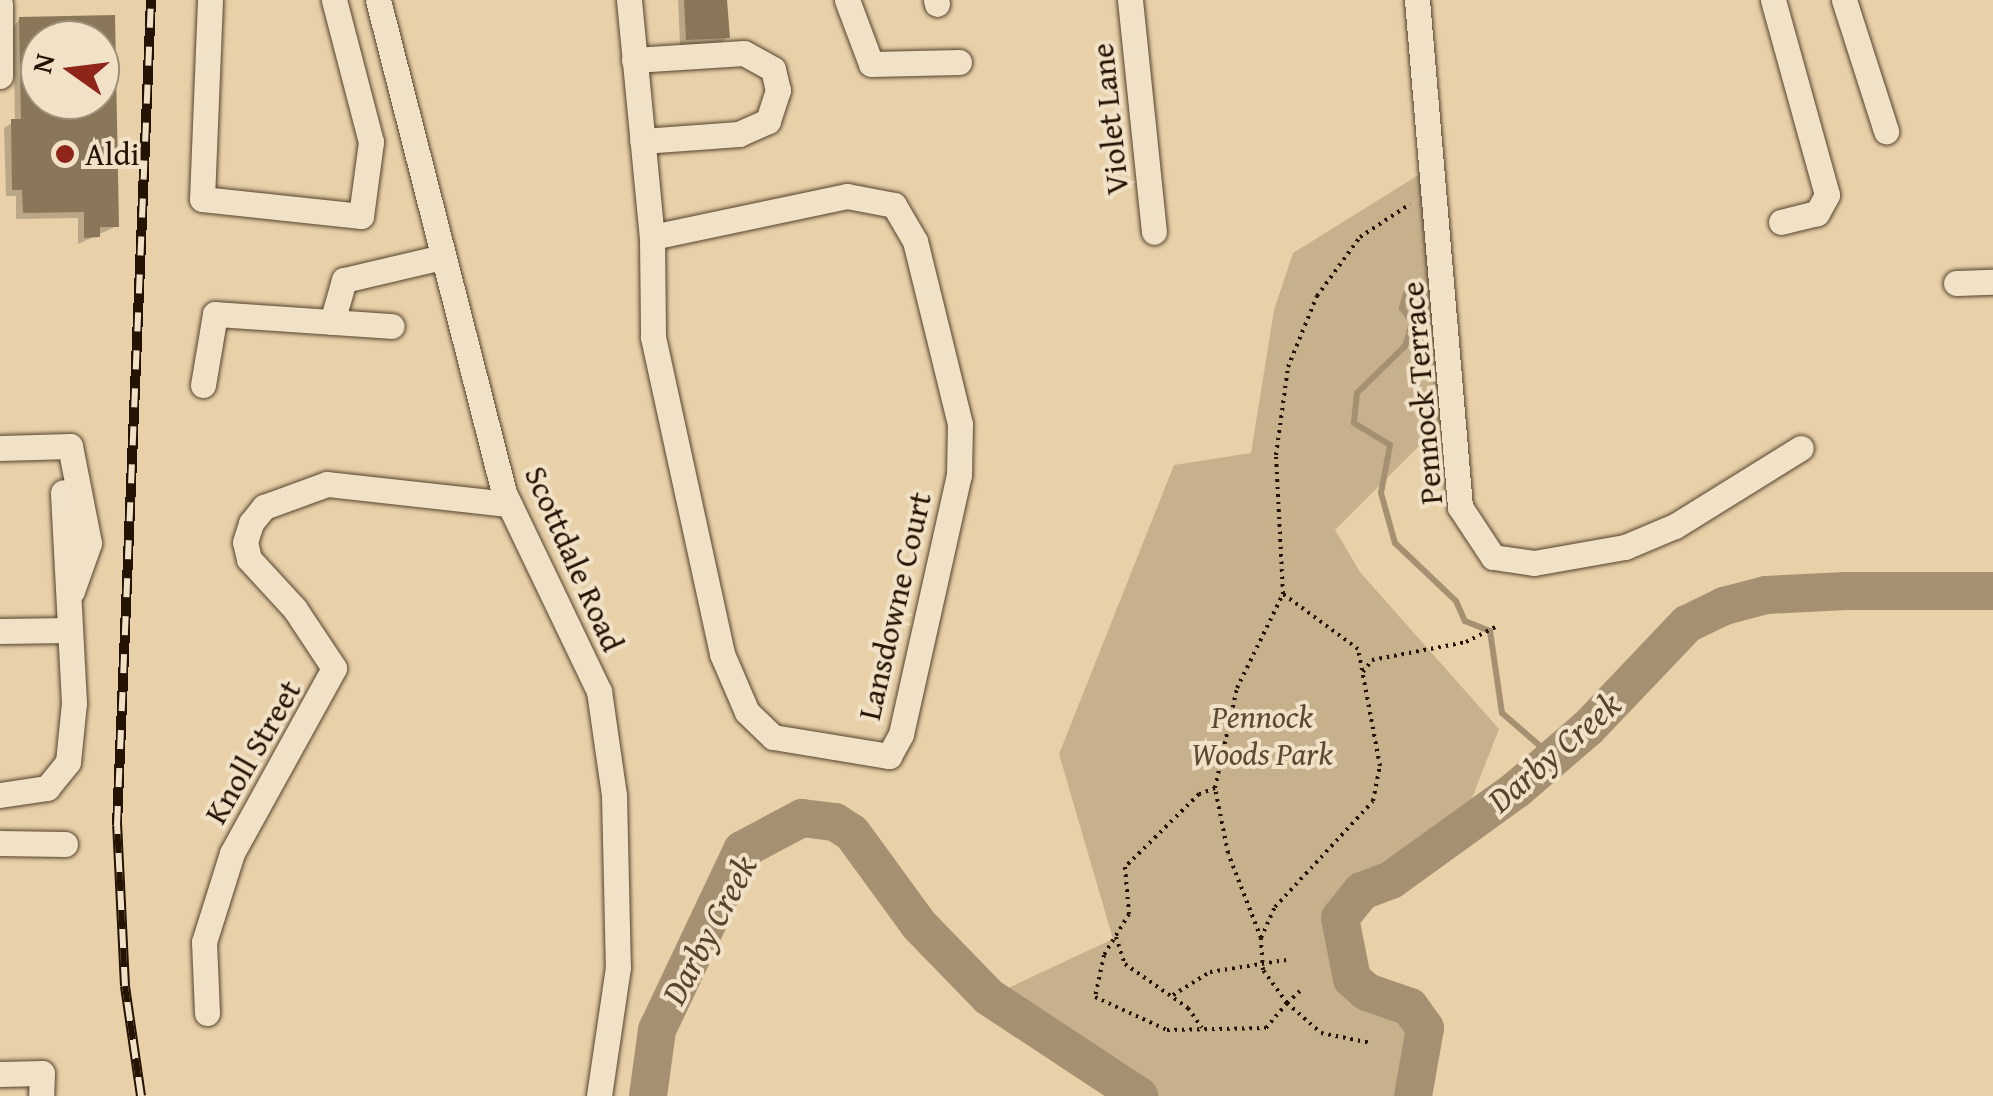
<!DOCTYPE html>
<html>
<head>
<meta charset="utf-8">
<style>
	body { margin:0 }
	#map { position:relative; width:1993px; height:1096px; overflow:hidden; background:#e8d1a9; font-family:"Gentium Book Plus",serif }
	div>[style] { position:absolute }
	.green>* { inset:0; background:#c7b18d }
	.shadow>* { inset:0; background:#0003 }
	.stream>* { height:6px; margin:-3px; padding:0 3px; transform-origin:3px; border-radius:3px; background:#a59071 }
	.river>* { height:38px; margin:-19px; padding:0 19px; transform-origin:19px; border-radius:19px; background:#a59071 }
	.building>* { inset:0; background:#8a7659 }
	.path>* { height:4px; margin-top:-2px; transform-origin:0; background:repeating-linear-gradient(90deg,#241303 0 2.5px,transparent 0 7.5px) }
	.roads { filter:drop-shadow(0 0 2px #55422c) drop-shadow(0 0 2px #55422c) }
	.minor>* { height:25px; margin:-12.5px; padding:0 12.5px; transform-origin:12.5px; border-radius:12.5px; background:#f0e1c7 }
	.rail>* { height:10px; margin-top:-5px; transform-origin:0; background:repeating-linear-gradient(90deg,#f0e1c7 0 19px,#241303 0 38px); box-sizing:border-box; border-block:2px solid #241303 }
	.dots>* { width:28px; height:28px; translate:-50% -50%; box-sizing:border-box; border:5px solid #f0e1c7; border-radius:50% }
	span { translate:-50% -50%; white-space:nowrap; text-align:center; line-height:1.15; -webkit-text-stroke:8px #f0e1c7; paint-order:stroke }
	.street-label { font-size:32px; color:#241303 }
	.poi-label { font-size:32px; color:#241303 }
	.left { translate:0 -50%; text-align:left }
	.park-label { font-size:32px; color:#5d4a33; font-style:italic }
	.water-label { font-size:35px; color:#58452f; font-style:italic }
	.north { position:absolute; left:20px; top:20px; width:100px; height:100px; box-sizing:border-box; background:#f0e1c7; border:2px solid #9e8f79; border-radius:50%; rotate:284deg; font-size:28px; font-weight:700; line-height:40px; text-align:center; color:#241303 }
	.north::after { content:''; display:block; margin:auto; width:35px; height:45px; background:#8f2418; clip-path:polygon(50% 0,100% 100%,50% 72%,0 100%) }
</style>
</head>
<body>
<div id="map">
	<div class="green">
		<div style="clip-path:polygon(1433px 166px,1454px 411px,1335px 530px,1360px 572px,1499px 729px,1460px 829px,1391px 880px,1362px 891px,1340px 918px,1352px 980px,1367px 992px,1410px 1007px,1425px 1028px,1413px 1096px,1139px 1096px,989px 997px,1113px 939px,1059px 754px,1174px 465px,1251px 453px,1274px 310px,1293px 253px)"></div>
	</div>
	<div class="shadow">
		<div style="clip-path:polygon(678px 0,724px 0,727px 37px,720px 44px,680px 46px)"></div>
		<div style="clip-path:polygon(evenodd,113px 17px,117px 226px,78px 244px,78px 218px,16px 219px,16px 196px,6px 196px,4px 128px,15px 121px,13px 27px,20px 19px,113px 17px,40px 40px,100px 40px,100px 100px,40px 100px,40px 40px)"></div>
	</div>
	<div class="stream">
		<div style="left:1406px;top:293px;width:16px;rotate:105deg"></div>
		<div style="left:1402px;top:308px;width:17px;rotate:54deg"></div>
		<div style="left:1412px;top:322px;width:25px;rotate:106deg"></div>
		<div style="left:1405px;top:346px;width:67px;rotate:135.6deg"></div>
		<div style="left:1357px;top:393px;width:30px;rotate:96deg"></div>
		<div style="left:1354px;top:423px;width:42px;rotate:31.4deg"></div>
		<div style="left:1390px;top:445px;width:49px;rotate:100.6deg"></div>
		<div style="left:1381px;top:493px;width:52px;rotate:74.4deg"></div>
		<div style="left:1395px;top:543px;width:84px;rotate:43.6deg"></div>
		<div style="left:1456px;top:601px;width:22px;rotate:66deg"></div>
		<div style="left:1465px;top:621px;width:27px;rotate:22deg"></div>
		<div style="left:1490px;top:631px;width:83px;rotate:81.7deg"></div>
		<div style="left:1502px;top:713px;width:69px;rotate:40.9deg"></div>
	</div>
	<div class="river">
		<div style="left:648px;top:1096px;width:67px;rotate:-82.2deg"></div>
		<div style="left:657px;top:1030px;width:199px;rotate:-64.7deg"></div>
		<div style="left:742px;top:850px;width:68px;rotate:-28.1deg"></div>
		<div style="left:802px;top:818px;width:33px;rotate:7deg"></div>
		<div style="left:835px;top:822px;width:20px;rotate:33deg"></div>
		<div style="left:852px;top:833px;width:114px;rotate:53.9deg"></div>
		<div style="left:919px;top:925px;width:100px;rotate:45.8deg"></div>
		<div style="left:989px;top:997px;width:180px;rotate:33.4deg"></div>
		<div style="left:1413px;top:1096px;width:69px;rotate:-80deg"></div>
		<div style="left:1425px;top:1028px;width:26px;rotate:-126deg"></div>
		<div style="left:1410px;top:1007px;width:46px;rotate:-160.8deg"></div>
		<div style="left:1367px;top:992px;width:20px;rotate:-139deg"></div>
		<div style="left:1352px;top:979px;width:62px;rotate:-101.1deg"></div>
		<div style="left:1340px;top:918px;width:35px;rotate:-51deg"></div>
		<div style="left:1362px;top:891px;width:31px;rotate:-21deg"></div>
		<div style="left:1391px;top:880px;width:155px;rotate:-35.8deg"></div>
		<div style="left:1517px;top:789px;width:94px;rotate:-40.7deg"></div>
		<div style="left:1588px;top:728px;width:144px;rotate:-46.4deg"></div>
		<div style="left:1687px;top:624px;width:41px;rotate:-25.9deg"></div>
		<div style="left:1724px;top:606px;width:43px;rotate:-14.7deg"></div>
		<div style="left:1766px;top:595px;width:80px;rotate:-2.9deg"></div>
		<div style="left:1846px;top:591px;width:147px"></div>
	</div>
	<div class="building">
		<div style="clip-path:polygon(684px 0,727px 0,730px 38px,686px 40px)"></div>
		<div style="clip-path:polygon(evenodd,115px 15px,119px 227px,100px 227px,100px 237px,84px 238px,84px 212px,23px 213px,22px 190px,12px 190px,11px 119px,21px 119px,19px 17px,115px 15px,40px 40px,100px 40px,100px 100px,40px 100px,40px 40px)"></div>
	</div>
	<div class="path">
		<div style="left:1363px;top:672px;width:15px;rotate:-53deg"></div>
		<div style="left:1372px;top:660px;width:96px;rotate:-10.8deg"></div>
		<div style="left:1466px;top:642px;width:36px;rotate:-27deg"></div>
		<div style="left:1215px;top:788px;width:102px;rotate:-77.6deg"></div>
		<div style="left:1237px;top:688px;width:105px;rotate:-63.9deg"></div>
		<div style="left:1116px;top:937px;width:28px;rotate:72deg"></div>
		<div style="left:1125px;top:964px;width:77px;rotate:34.9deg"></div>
		<div style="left:1188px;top:1008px;width:24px;rotate:55deg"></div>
		<div style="left:1261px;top:938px;width:91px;rotate:-111.2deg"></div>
		<div style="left:1228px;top:853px;width:66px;rotate:-101.3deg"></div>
		<div style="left:1215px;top:788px;width:17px;rotate:159deg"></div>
		<div style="left:1199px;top:794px;width:104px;rotate:135.4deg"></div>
		<div style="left:1125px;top:867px;width:47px;rotate:85.1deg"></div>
		<div style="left:1129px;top:914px;width:48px;rotate:121.4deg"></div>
		<div style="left:1104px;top:955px;width:43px;rotate:102.1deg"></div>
		<div style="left:1095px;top:997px;width:79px;rotate:24.6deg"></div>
		<div style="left:1167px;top:1030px;width:99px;rotate:-1.2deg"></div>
		<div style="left:1266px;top:1028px;width:33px;rotate:-50deg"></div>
		<div style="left:1287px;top:1003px;width:41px;rotate:-126deg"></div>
		<div style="left:1263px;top:970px;width:32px;rotate:-94deg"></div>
		<div style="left:1261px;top:938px;width:34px;rotate:-66deg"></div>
		<div style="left:1275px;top:907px;width:144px;rotate:-47.2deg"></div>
		<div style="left:1373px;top:801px;width:36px;rotate:-79deg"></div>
		<div style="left:1380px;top:766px;width:119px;rotate:-100.6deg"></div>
		<div style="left:1358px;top:649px;width:93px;rotate:-143.7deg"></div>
		<div style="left:1283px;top:594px;width:139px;rotate:-92.9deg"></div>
		<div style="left:1276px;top:455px;width:89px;rotate:-82.2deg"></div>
		<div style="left:1288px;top:367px;width:77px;rotate:-67.8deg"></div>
		<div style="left:1317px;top:296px;width:73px;rotate:-53.9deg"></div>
		<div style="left:1360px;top:237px;width:60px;rotate:-33.4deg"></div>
		<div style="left:1300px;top:991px;width:18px;rotate:137deg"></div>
		<div style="left:1287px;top:1003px;width:45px;rotate:41.4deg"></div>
		<div style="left:1321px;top:1033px;width:51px;rotate:11.3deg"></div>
		<div style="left:1173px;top:995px;width:44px;rotate:-31.9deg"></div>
		<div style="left:1210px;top:972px;width:77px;rotate:-9deg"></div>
	</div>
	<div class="roads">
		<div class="minor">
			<div style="left:210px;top:0;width:199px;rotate:92.3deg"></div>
			<div style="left:202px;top:199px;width:160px;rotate:6.1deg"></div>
			<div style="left:361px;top:216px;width:75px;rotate:-82.3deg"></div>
			<div style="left:371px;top:142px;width:147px;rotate:-104.6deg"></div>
			<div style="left:378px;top:0;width:509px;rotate:75.66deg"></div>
			<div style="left:504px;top:493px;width:220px;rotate:64.4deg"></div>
			<div style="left:599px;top:691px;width:105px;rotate:81.8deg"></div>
			<div style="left:614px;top:795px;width:172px;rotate:88.7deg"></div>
			<div style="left:618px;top:967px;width:130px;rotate:98.4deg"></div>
			<div style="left:629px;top:0;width:238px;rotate:84.5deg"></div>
			<div style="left:652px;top:237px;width:100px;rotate:89.4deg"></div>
			<div style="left:653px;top:337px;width:324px;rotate:77.7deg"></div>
			<div style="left:722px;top:654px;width:63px;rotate:66.7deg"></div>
			<div style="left:747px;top:712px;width:36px;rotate:44deg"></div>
			<div style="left:773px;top:737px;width:118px;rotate:9.3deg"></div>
			<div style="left:889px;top:756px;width:25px;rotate:-61deg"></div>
			<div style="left:901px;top:734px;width:265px;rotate:-77.4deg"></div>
			<div style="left:959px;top:475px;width:51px;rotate:-88.9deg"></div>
			<div style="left:960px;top:424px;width:188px;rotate:-103.8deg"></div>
			<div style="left:915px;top:241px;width:42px;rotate:-120.3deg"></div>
			<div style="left:894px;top:205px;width:48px;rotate:-169.2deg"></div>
			<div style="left:847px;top:196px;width:199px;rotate:168.1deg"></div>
			<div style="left:847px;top:0;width:68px;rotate:69.4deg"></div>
			<div style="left:871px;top:64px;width:88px;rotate:-1.3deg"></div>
			<div style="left:936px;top:0;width:4px;rotate:76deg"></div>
			<div style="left:1130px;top:0;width:233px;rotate:84.1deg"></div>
			<div style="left:1417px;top:0;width:509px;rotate:85.15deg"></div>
			<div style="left:1460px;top:507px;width:60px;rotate:56.6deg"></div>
			<div style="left:1493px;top:557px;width:41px;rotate:8.3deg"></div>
			<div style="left:1534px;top:563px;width:92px;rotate:-10deg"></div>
			<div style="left:1625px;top:547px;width:54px;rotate:-22.8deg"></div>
			<div style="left:1675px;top:526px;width:148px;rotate:-31.8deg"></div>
			<div style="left:1773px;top:0;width:202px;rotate:74.5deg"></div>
			<div style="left:1827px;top:195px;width:21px;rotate:119deg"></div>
			<div style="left:1817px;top:213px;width:37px;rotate:166deg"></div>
			<div style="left:1844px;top:0;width:138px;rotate:72.2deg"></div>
			<div style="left:0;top:4px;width:72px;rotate:90deg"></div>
			<div style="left:634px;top:60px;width:110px;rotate:-3.6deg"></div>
			<div style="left:744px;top:53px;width:33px;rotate:29deg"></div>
			<div style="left:773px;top:69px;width:22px;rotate:77deg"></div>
			<div style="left:778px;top:90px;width:33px;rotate:108deg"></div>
			<div style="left:768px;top:121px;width:32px;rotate:156deg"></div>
			<div style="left:739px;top:134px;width:97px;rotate:175.9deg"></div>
			<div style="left:1956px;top:283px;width:37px;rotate:-2deg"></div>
			<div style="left:332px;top:322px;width:44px;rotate:-74.1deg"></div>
			<div style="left:344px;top:280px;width:101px;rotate:-13.2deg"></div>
			<div style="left:203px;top:385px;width:72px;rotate:-80.4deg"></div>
			<div style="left:215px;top:314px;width:177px;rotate:3.9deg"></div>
			<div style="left:0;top:448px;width:70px;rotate:-1.6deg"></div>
			<div style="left:70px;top:446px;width:99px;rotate:78.9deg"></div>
			<div style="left:89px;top:543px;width:51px;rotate:109.5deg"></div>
			<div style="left:0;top:631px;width:70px;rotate:-0.8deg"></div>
			<div style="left:0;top:795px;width:48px;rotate:-8.5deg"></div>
			<div style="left:47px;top:788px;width:33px;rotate:-51deg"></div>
			<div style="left:68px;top:762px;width:59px;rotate:-84.2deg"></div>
			<div style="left:74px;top:703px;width:211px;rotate:-93deg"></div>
			<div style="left:0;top:843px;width:65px;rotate:0.9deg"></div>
			<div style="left:207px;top:1013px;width:71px;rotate:-92.4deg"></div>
			<div style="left:204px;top:942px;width:93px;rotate:-72.5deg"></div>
			<div style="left:232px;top:853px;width:211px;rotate:-61.1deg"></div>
			<div style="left:334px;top:668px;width:71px;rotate:-123.5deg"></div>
			<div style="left:295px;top:609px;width:68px;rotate:-132.6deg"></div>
			<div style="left:249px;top:559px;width:17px;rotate:-103deg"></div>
			<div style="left:245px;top:542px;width:20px;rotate:-72deg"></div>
			<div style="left:251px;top:523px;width:21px;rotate:-51deg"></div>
			<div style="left:264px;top:507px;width:67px;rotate:-20.1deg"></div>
			<div style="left:327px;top:484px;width:183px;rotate:6.3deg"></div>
			<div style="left:0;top:1074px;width:42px;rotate:-1.4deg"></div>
			<div style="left:42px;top:1073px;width:23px;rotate:92deg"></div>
		</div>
	</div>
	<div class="rail">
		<div style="left:141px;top:1096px;width:111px;rotate:-98.3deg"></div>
		<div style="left:125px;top:986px;width:161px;rotate:-92.8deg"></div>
		<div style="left:117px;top:825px;width:826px;rotate:-87.64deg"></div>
	</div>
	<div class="dots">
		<div style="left:65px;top:154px;background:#8f2418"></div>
	</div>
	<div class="street-label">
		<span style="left:1110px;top:119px;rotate:-96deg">Violet Lane</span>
		<span style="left:1422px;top:393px;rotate:-95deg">Pennock Terrace</span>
		<span style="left:574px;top:559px;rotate:66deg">Scottdale Road</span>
		<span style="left:895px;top:606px;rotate:-77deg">Lansdowne Court</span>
		<span style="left:253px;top:752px;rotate:-60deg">Knoll Street</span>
	</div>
	<div class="poi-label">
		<span class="left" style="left:85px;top:154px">Aldi</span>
	</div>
	<div class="park-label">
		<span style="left:1262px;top:736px">Pennock<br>Woods Park</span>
	</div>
	<div class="water-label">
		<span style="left:1554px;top:752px;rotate:-41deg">Darby Creek</span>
		<span style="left:709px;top:930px;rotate:-62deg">Darby Creek</span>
	</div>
	<div class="north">N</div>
</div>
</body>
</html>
